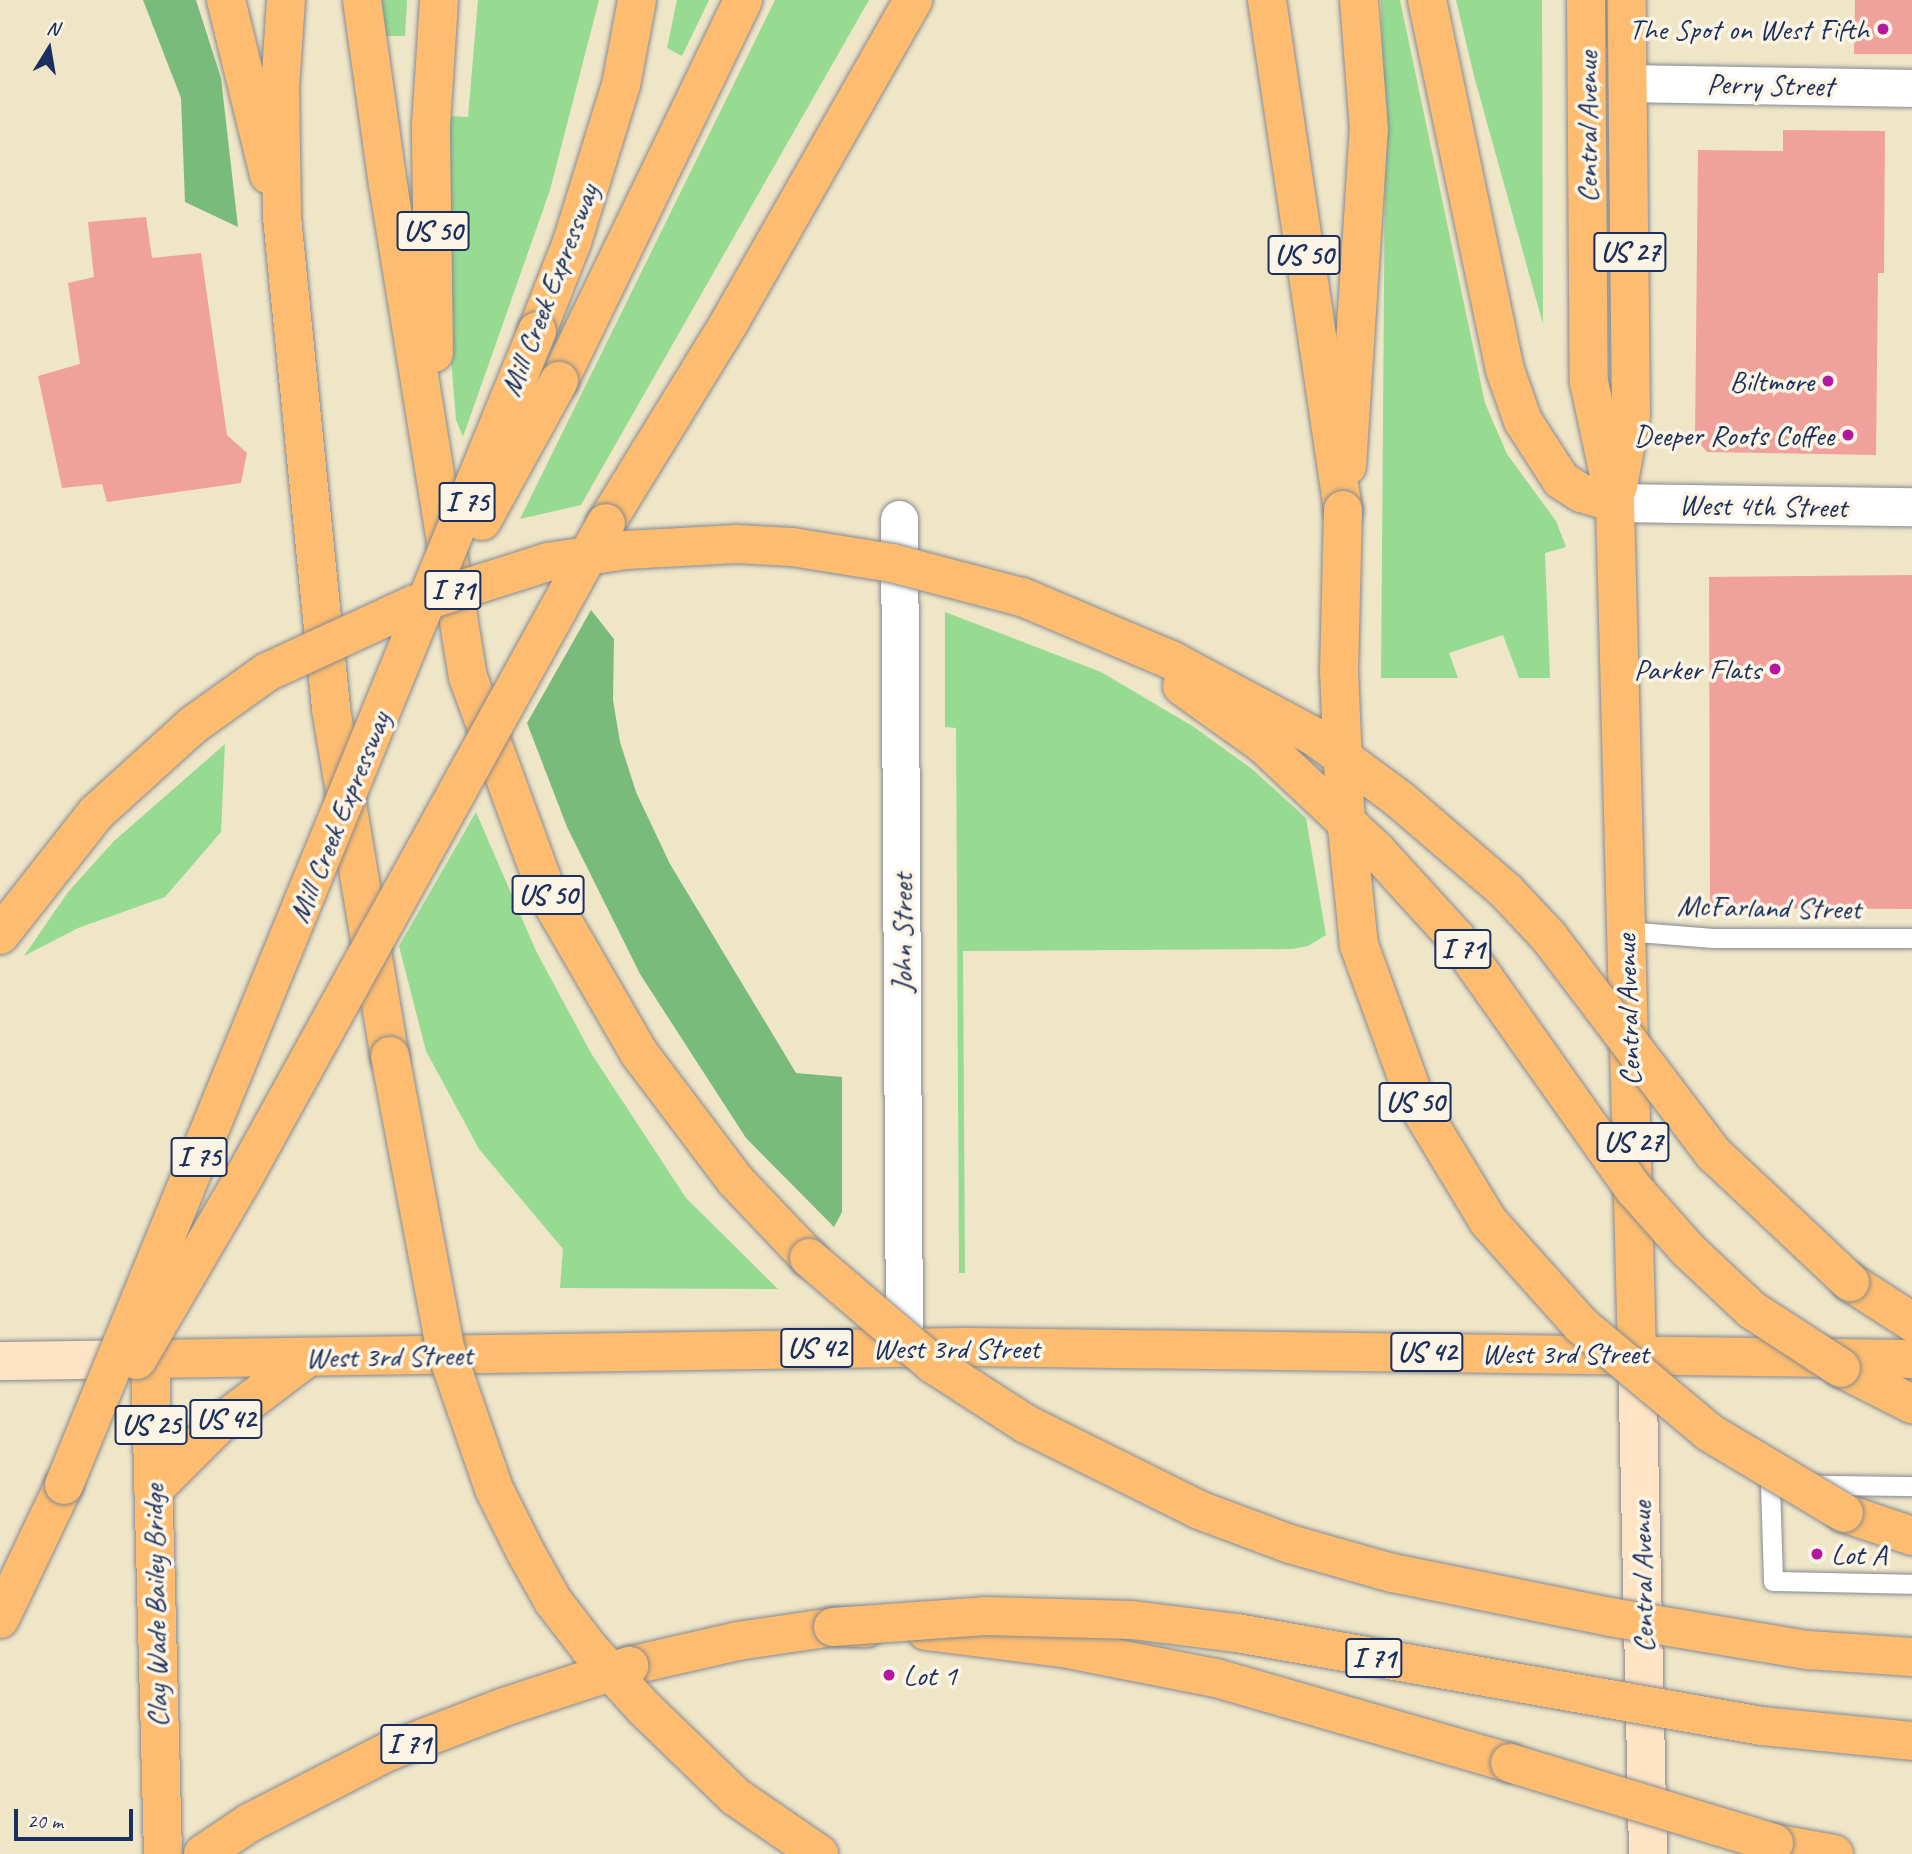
<!DOCTYPE html>
<html>
<head>
<meta charset="utf-8">
<style>
	body { margin:0 }
	#map { position:relative; width:1912px; height:1854px; overflow:hidden; background:#efe5c7; font-family:Caveat,sans-serif }
	div>[style] { position:absolute }
	.green>* { inset:0; background:#97db93 }
	.forest>* { inset:0; background:#79bb7d }
	.building>* { inset:0; background:#f1a19c }
	.roads { filter:drop-shadow(0 0 2px #858a92) drop-shadow(0 0 2px #858a92) }
	.service>* { height:19px; margin:-9.5px; padding:0 9.5px; transform-origin:9.5px; border-radius:9.5px; background:#fff }
	.minor>* { height:37px; margin:-18.5px; padding:0 18.5px; transform-origin:18.5px; border-radius:18.5px; background:#fff }
	.tertiary>* { height:38px; margin:-19px; padding:0 19px; transform-origin:19px; border-radius:19px; background:#fff }
	.secondary>* { height:38px; margin:-19px; padding:0 19px; transform-origin:19px; border-radius:19px; background:#fee4c5 }
	.primary>* { height:38px; margin:-19px; padding:0 19px; transform-origin:19px; border-radius:19px; background:#fdbc6f }
	.motorway>* { height:38px; margin:-19px; padding:0 19px; transform-origin:19px; border-radius:19px; background:#fdbc6f }
	.bridges { filter:drop-shadow(0 0 2px #858a92) drop-shadow(0 0 2px #858a92) }
	.motorway-bridge>* { height:38px; margin:-19px; padding:0 19px; transform-origin:19px; border-radius:19px; background:#fdbc6f }
	.dots>* { width:19px; height:19px; translate:-50% -50%; box-sizing:border-box; border:4px solid #fcf5e5; border-radius:50% }
	span { translate:-50% -50%; white-space:nowrap; text-align:center; line-height:1.15; -webkit-text-stroke:7px #fcf5e5; paint-order:stroke }
	.shield-label span { padding:2px 5px; background:#fcf5e5; border:2px solid; border-radius:5px; -webkit-text-stroke-width:0 }
	.shield-label { font-size:28px; color:#1b2f5e; font-weight:700 }
	.poi-label { font-size:30px; color:#1b2f5e }
	.right { translate:-100% -50%; text-align:right }
	.left { translate:0 -50%; text-align:left }
	.street-label { font-size:30px; color:#1b2f5e }
	.north { position:absolute; left:14px; top:14px; width:70px; height:70px; -webkit-text-stroke:5px #fcf5e5; paint-order:stroke; rotate:11deg; font-size:19px; font-weight:700; line-height:28px; text-align:center; color:#1b2f5e }
	.north::after { content:''; display:block; margin:auto; width:24px; height:32px; background:#1b2f5e; clip-path:polygon(50% 0,100% 100%,50% 72%,0 100%) }
	.scale { position:absolute; left:14px; top:1809px; width:119px; height:32px; box-sizing:border-box; border:4px solid #1b2f5e; border-top:0; padding-left:9px; font-size:21px; line-height:24px; white-space:nowrap; color:#1b2f5e; -webkit-text-stroke:5px #fcf5e5; paint-order:stroke }
</style>
</head>
<body>
<div id="map">
	<div class="green">
		<div style="clip-path:polygon(378px 0,407px 0,405px 36px,383px 36px)"></div>
		<div style="clip-path:polygon(478px 0,599px 0,550px 190px,463px 437px,456px 420px,444px 273px,449px 116px,468px 117px)"></div>
		<div style="clip-path:polygon(677px 0,709px 0,682px 56px,667px 48px)"></div>
		<div style="clip-path:polygon(775px 0,869px 0,581px 505px,520px 519px)"></div>
		<div style="clip-path:polygon(1381px 0,1400px 0,1485px 403px,1507px 454px,1556px 521px,1566px 547px,1545px 553px,1550px 678px,1519px 678px,1503px 635px,1449px 653px,1458px 678px,1381px 678px,1385px 156px)"></div>
		<div style="clip-path:polygon(1456px 0,1542px 0,1543px 324px,1474px 76px)"></div>
		<div style="clip-path:polygon(945px 612px,1101px 672px,1194px 727px,1252px 769px,1306px 818px,1326px 935px,1308px 946px,1292px 949px,963px 951px,965px 1273px,959px 1273px,956px 728px,945px 727px)"></div>
		<div style="clip-path:polygon(225px 744px,221px 832px,165px 897px,78px 928px,24px 956px,68px 892px,114px 841px)"></div>
		<div style="clip-path:polygon(476px 812px,536px 951px,591px 1053px,686px 1198px,778px 1289px,560px 1288px,563px 1249px,479px 1149px,426px 1051px,399px 946px)"></div>
	</div>
	<div class="forest">
		<div style="clip-path:polygon(143px 0,196px 0,221px 78px,238px 227px,185px 202px,181px 98px)"></div>
		<div style="clip-path:polygon(591px 610px,614px 639px,613px 700px,620px 742px,636px 792px,670px 864px,796px 1073px,842px 1077px,842px 1212px,834px 1227px,746px 1138px,640px 974px,567px 827px,527px 723px)"></div>
	</div>
	<div class="building">
		<div style="clip-path:polygon(1855px 0,1912px 0,1912px 54px,1854px 54px)"></div>
		<div style="clip-path:polygon(1783px 130px,1885px 131px,1884px 273px,1878px 273px,1876px 455px,1707px 452px,1695px 438px,1698px 150px,1783px 151px)"></div>
		<div style="clip-path:polygon(146px 217px,152px 258px,201px 253px,227px 435px,247px 453px,241px 483px,107px 502px,102px 484px,62px 488px,38px 376px,80px 364px,68px 283px,94px 277px,88px 222px)"></div>
		<div style="clip-path:polygon(1912px 575px,1912px 909px,1710px 908px,1709px 577px)"></div>
	</div>
	<div class="roads">
		<div class="service">
			<div style="left:1625px;top:931px;width:88px;rotate:4.5deg"></div>
			<div style="left:1713px;top:938px;width:199px"></div>
			<div style="left:1912px;top:1486px;width:142px;rotate:-179.2deg"></div>
			<div style="left:1770px;top:1484px;width:97px;rotate:88.2deg"></div>
			<div style="left:1773px;top:1581px;width:139px;rotate:1.2deg"></div>
		</div>
		<div class="minor">
			<div style="left:1628px;top:83px;width:284px;rotate:1deg"></div>
			<div style="left:899px;top:519px;width:828px;rotate:89.65deg"></div>
		</div>
		<div class="tertiary">
			<div style="left:1615px;top:503px;width:297px;rotate:0.8deg"></div>
		</div>
		<div class="secondary">
			<div style="left:1637px;top:1353px;width:501px;rotate:88.74deg"></div>
			<div style="left:0;top:1361px;width:148px;rotate:-0.8deg"></div>
		</div>
		<div class="primary">
			<div style="left:1586px;top:0;width:382px;rotate:89.6deg"></div>
			<div style="left:1589px;top:382px;width:124px;rotate:77.9deg"></div>
			<div style="left:1615px;top:503px;width:850px;rotate:88.52deg"></div>
			<div style="left:1618px;top:487px;width:73px;rotate:-79.8deg"></div>
			<div style="left:1631px;top:415px;width:415px;rotate:-90.6deg"></div>
			<div style="left:153px;top:1490px;width:92px;rotate:-45deg"></div>
			<div style="left:218px;top:1425px;width:113px;rotate:-37.1deg"></div>
			<div style="left:163px;top:1854px;width:495px;rotate:-91.5deg"></div>
			<div style="left:150px;top:1359px;width:815px;rotate:-0.84deg"></div>
			<div style="left:965px;top:1347px;width:947px;rotate:0.73deg"></div>
		</div>
		<div class="motorway">
			<div style="left:226px;top:0;width:180px;rotate:76.2deg"></div>
			<div style="left:286px;top:0;width:87px;rotate:93.9deg"></div>
			<div style="left:280px;top:87px;width:130px;rotate:89.1deg"></div>
			<div style="left:282px;top:217px;width:494px;rotate:84.3deg"></div>
			<div style="left:331px;top:709px;width:352px;rotate:80.4deg"></div>
			<div style="left:362px;top:0;width:186px;rotate:82deg"></div>
			<div style="left:388px;top:184px;width:499px;rotate:80.8deg"></div>
			<div style="left:468px;top:677px;width:233px;rotate:69.9deg"></div>
			<div style="left:548px;top:896px;width:181px;rotate:59.9deg"></div>
			<div style="left:639px;top:1053px;width:159px;rotate:52.9deg"></div>
			<div style="left:735px;top:1180px;width:108px;rotate:46.5deg"></div>
			<div style="left:1267px;top:0;width:516px;rotate:81.52deg"></div>
			<div style="left:1427px;top:0;width:378px;rotate:78.1deg"></div>
			<div style="left:1505px;top:370px;width:54px;rotate:70.6deg"></div>
			<div style="left:1523px;top:421px;width:70px;rotate:57.2deg"></div>
			<div style="left:1561px;top:480px;width:24px;rotate:33deg"></div>
			<div style="left:1581px;top:493px;width:35px;rotate:16deg"></div>
			<div style="left:537px;top:331px;width:96px;rotate:-68.5deg"></div>
			<div style="left:572px;top:242px;width:164px;rotate:-72.7deg"></div>
			<div style="left:621px;top:85px;width:86px;rotate:-79.3deg"></div>
			<div style="left:434px;top:353px;width:228px;rotate:-90.8deg"></div>
			<div style="left:431px;top:125px;width:125px;rotate:-86.3deg"></div>
			<div style="left:559px;top:381px;width:423px;rotate:-64.2deg"></div>
			<div style="left:1347px;top:466px;width:337px;rotate:-86.3deg"></div>
			<div style="left:1369px;top:130px;width:130px;rotate:-94.4deg"></div>
			<div style="left:606px;top:523px;width:235px;rotate:-58.4deg"></div>
			<div style="left:729px;top:323px;width:372px;rotate:-60.3deg"></div>
			<div style="left:1850px;top:1282px;width:74px;rotate:32.8deg"></div>
			<div style="left:1841px;top:1368px;width:80px;rotate:26.9deg"></div>
			<div style="left:1844px;top:1513px;width:72px;rotate:18.7deg"></div>
			<div style="left:0;top:1619px;width:148px;rotate:-64.5deg"></div>
			<div style="left:926px;top:1631px;width:138px;rotate:7.1deg"></div>
			<div style="left:1063px;top:1648px;width:156px;rotate:11.1deg"></div>
			<div style="left:1216px;top:1678px;width:306px;rotate:16.1deg"></div>
			<div style="left:629px;top:1666px;width:112px;rotate:-12.9deg"></div>
			<div style="left:738px;top:1641px;width:96px;rotate:-8.4deg"></div>
			<div style="left:833px;top:1627px;width:33px;rotate:2deg"></div>
			<div style="left:1774px;top:1843px;width:61px;rotate:10.4deg"></div>
		</div>
	</div>
	<div class="bridges">
		<div class="motorway-bridge">
			<div style="left:1343px;top:510px;width:161px;rotate:91.4deg"></div>
			<div style="left:1339px;top:671px;width:137px;rotate:87.5deg"></div>
			<div style="left:1345px;top:808px;width:138px;rotate:84.2deg"></div>
			<div style="left:1359px;top:945px;width:167px;rotate:70deg"></div>
			<div style="left:1416px;top:1102px;width:139px;rotate:58.8deg"></div>
			<div style="left:1488px;top:1221px;width:140px;rotate:48.2deg"></div>
			<div style="left:1581px;top:1325px;width:168px;rotate:39.9deg"></div>
			<div style="left:1710px;top:1433px;width:156px;rotate:30.8deg"></div>
			<div style="left:482px;top:521px;width:160px;rotate:-61.2deg"></div>
			<div style="left:1182px;top:686px;width:100px;rotate:35.6deg"></div>
			<div style="left:1263px;top:744px;width:155px;rotate:43.2deg"></div>
			<div style="left:1376px;top:850px;width:119px;rotate:47.7deg"></div>
			<div style="left:1456px;top:938px;width:308px;rotate:54.7deg"></div>
			<div style="left:1634px;top:1189px;width:81px;rotate:48.5deg"></div>
			<div style="left:1688px;top:1250px;width:88px;rotate:43.2deg"></div>
			<div style="left:1752px;top:1310px;width:106px;rotate:33.1deg"></div>
			<div style="left:0;top:935px;width:155px;rotate:-51.8deg"></div>
			<div style="left:96px;top:813px;width:131px;rotate:-42.2deg"></div>
			<div style="left:193px;top:725px;width:91px;rotate:-35.6deg"></div>
			<div style="left:267px;top:672px;width:161px;rotate:-24.7deg"></div>
			<div style="left:413px;top:605px;width:142px;rotate:-17.7deg"></div>
			<div style="left:548px;top:562px;width:79px;rotate:-8.7deg"></div>
			<div style="left:626px;top:550px;width:111px;rotate:-3.1deg"></div>
			<div style="left:737px;top:544px;width:55px;rotate:3.1deg"></div>
			<div style="left:792px;top:547px;width:101px;rotate:9.1deg"></div>
			<div style="left:892px;top:563px;width:134px;rotate:14.7deg"></div>
			<div style="left:1022px;top:597px;width:162px;rotate:22.9deg"></div>
			<div style="left:1171px;top:660px;width:163px;rotate:28.1deg"></div>
			<div style="left:1315px;top:737px;width:104px;rotate:36.4deg"></div>
			<div style="left:1399px;top:799px;width:141px;rotate:40.7deg"></div>
			<div style="left:1506px;top:891px;width:63px;rotate:46.9deg"></div>
			<div style="left:1549px;top:937px;width:273px;rotate:52.8deg"></div>
			<div style="left:1714px;top:1154px;width:187px;rotate:43.3deg"></div>
			<div style="left:390px;top:1056px;width:297px;rotate:79.3deg"></div>
			<div style="left:445px;top:1348px;width:149px;rotate:70.8deg"></div>
			<div style="left:494px;top:1489px;width:69px;rotate:63.4deg"></div>
			<div style="left:525px;top:1551px;width:57px;rotate:60.8deg"></div>
			<div style="left:553px;top:1601px;width:59px;rotate:52.5deg"></div>
			<div style="left:589px;top:1648px;width:80px;rotate:47.5deg"></div>
			<div style="left:643px;top:1707px;width:129px;rotate:44.1deg"></div>
			<div style="left:736px;top:1797px;width:101px;rotate:34.5deg"></div>
			<div style="left:809px;top:1258px;width:163px;rotate:40.5deg"></div>
			<div style="left:933px;top:1364px;width:111px;rotate:32.8deg"></div>
			<div style="left:1026px;top:1424px;width:193px;rotate:26.4deg"></div>
			<div style="left:1199px;top:1510px;width:97px;rotate:20.5deg"></div>
			<div style="left:1290px;top:1544px;width:106px;rotate:15.9deg"></div>
			<div style="left:1392px;top:1573px;width:222px;rotate:11.4deg"></div>
			<div style="left:1610px;top:1617px;width:201px;rotate:9.5deg"></div>
			<div style="left:1808px;top:1650px;width:104px;rotate:3.9deg"></div>
			<div style="left:137px;top:1360px;width:214px;rotate:-59.7deg"></div>
			<div style="left:245px;top:1175px;width:745px;rotate:-61.03deg"></div>
			<div style="left:64px;top:1485px;width:1247px;rotate:-67.71deg"></div>
			<div style="left:833px;top:1627px;width:152px;rotate:-4.1deg"></div>
			<div style="left:985px;top:1616px;width:147px;rotate:1.6deg"></div>
			<div style="left:1132px;top:1620px;width:106px;rotate:7.1deg"></div>
			<div style="left:1237px;top:1633px;width:533px;rotate:10.05deg"></div>
			<div style="left:1762px;top:1726px;width:151px;rotate:5.7deg"></div>
			<div style="left:1510px;top:1763px;width:276px;rotate:16.9deg"></div>
			<div style="left:203px;top:1854px;width:55px;rotate:-34deg"></div>
			<div style="left:249px;top:1823px;width:155px;rotate:-27.2deg"></div>
			<div style="left:387px;top:1752px;width:125px;rotate:-21deg"></div>
			<div style="left:504px;top:1707px;width:132px;rotate:-18.2deg"></div>
		</div>
	</div>
	<div class="dots">
		<div style="left:1883px;top:29px;background:#b5179e"></div>
		<div style="left:1828px;top:381px;background:#b5179e"></div>
		<div style="left:1848px;top:435px;background:#b5179e"></div>
		<div style="left:1775px;top:669px;background:#b5179e"></div>
		<div style="left:1817px;top:1554px;background:#b5179e"></div>
		<div style="left:889px;top:1675px;background:#b5179e"></div>
	</div>
	<div class="shield-label">
		<span style="left:433px;top:231px">US 50</span>
		<span style="left:1630px;top:252px">US 27</span>
		<span style="left:1304px;top:255px">US 50</span>
		<span style="left:467px;top:502px">I 75</span>
		<span style="left:453px;top:590px">I 71</span>
		<span style="left:548px;top:895px">US 50</span>
		<span style="left:1463px;top:949px">I 71</span>
		<span style="left:1415px;top:1102px">US 50</span>
		<span style="left:1633px;top:1142px">US 27</span>
		<span style="left:199px;top:1157px">I 75</span>
		<span style="left:817px;top:1348px">US 42</span>
		<span style="left:1427px;top:1352px">US 42</span>
		<span style="left:226px;top:1419px">US 42</span>
		<span style="left:151px;top:1425px">US 25</span>
		<span style="left:1374px;top:1658px">I 71</span>
		<span style="left:409px;top:1744px">I 71</span>
	</div>
	<div class="poi-label">
		<span class="right" style="left:1869px;top:29px">The Spot on West Fifth</span>
		<span class="right" style="left:1814px;top:381px">Biltmore</span>
		<span class="right" style="left:1834px;top:435px">Deeper Roots Coffee</span>
		<span class="right" style="left:1761px;top:669px">Parker Flats</span>
		<span class="left" style="left:1831px;top:1554px">Lot A</span>
		<span class="left" style="left:903px;top:1675px">Lot 1</span>
	</div>
	<div class="street-label">
		<span style="left:1770px;top:85px;rotate:1deg">Perry Street</span>
		<span style="left:1587px;top:127px;rotate:-90deg">Central Avenue</span>
		<span style="left:549px;top:290px;rotate:-69deg">Mill Creek Expressway</span>
		<span style="left:1763px;top:506px;rotate:1deg">West 4th Street</span>
		<span style="left:339px;top:817px;rotate:-68deg">Mill Creek Expressway</span>
		<span style="left:1769px;top:907px;rotate:1deg">McFarland Street</span>
		<span style="left:902px;top:933px;rotate:-90deg">John Street</span>
		<span style="left:1628px;top:1010px;rotate:-92deg">Central Avenue</span>
		<span style="left:956px;top:1348px">West 3rd Street</span>
		<span style="left:1565px;top:1353px">West 3rd Street</span>
		<span style="left:389px;top:1356px;rotate:-1deg">West 3rd Street</span>
		<span style="left:1642px;top:1577px;rotate:-91deg">Central Avenue</span>
		<span style="left:155px;top:1606px;rotate:-91deg">Clay Wade Bailey Bridge</span>
	</div>
	<div class="north">N</div>
	<div class="scale">20 m</div>
</div>
</body>
</html>
